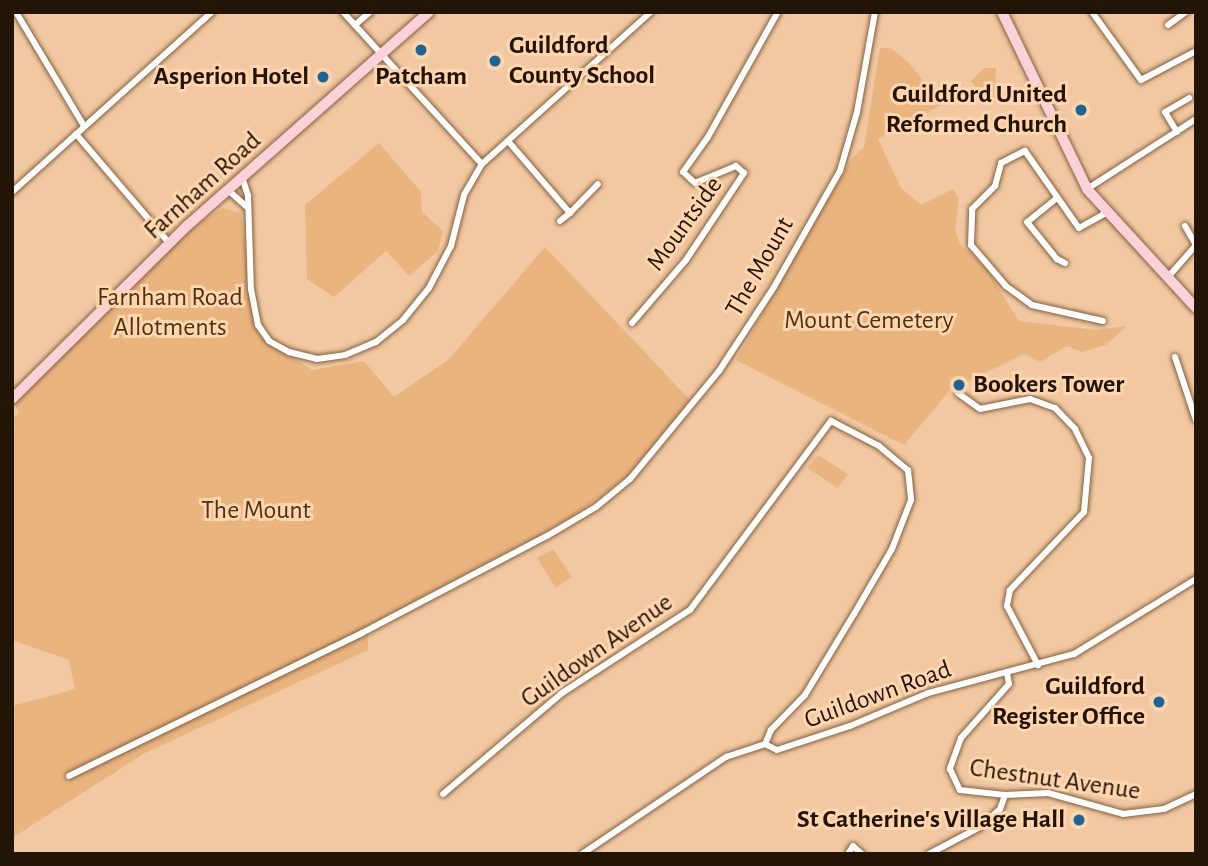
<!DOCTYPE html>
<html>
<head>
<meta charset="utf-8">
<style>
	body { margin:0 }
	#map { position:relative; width:1208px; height:866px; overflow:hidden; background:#f1c8a1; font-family:"Alegreya Sans",sans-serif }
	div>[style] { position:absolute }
	.green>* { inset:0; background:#eab47f }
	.roads { filter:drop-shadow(0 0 2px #85613d) drop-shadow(0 0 2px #85613d) }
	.minor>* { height:6px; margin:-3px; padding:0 3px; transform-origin:3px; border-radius:3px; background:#fff }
	.primary>* { height:10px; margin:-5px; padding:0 5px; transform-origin:5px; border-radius:5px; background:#fdd1da }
	.dots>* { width:19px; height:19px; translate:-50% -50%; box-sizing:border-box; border:4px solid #ffd5ae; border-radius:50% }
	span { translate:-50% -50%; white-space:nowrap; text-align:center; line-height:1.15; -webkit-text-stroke:6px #ffd5ae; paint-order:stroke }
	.poi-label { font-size:26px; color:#231506; font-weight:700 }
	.left { translate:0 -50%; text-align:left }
	.right { translate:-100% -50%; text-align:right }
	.street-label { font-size:26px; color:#231506 }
	.park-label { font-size:26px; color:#4d3316 }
	.frame { position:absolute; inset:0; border:14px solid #231506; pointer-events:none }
</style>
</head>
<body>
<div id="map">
	<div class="green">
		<div style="clip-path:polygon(880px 48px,891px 48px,909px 63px,942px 105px,878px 139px,901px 188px,921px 205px,953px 189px,959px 199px,955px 231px,960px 244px,987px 269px,1019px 321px,1096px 330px,1127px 326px,1106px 345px,1081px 352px,1067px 346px,1040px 362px,1024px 354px,950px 390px,904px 445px,736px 360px,853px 157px,864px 147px)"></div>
		<div style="clip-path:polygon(984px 68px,996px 68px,995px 99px,987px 104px,971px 81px)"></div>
		<div style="clip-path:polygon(379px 143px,421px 192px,422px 212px,443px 231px,438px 251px,409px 276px,386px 251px,334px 297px,307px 279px,305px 205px)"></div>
		<div style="clip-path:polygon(223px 208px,241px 213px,253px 311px,269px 341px,312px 370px,364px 361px,394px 397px,448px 360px,545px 247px,693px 403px,623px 481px,564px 522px,368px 626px,368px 650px,145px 753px,12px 838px,12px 706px,75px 689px,69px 660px,12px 640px,12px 419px,19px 412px,12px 402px,190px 229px)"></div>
		<div style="clip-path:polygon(818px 455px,848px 474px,838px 488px,807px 468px)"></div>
		<div style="clip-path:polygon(553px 549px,572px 577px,556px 588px,537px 558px)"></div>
	</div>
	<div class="roads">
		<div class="minor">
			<div style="left:16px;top:12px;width:133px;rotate:59.2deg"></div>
			<div style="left:343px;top:12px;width:206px;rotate:47.6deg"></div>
			<div style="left:1092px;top:12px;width:84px;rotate:54.2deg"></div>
			<div style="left:1141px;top:80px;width:62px;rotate:-27.8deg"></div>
			<div style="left:355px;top:25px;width:20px;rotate:-41deg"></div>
			<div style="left:1168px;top:25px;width:22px;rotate:-36deg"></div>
			<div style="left:1177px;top:132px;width:23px;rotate:-121deg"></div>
			<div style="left:1165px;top:112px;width:28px;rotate:-30deg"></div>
			<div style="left:76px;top:134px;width:145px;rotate:49.5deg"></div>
			<div style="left:508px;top:141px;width:95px;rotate:49.3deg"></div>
			<div style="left:570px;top:213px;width:40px;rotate:-46deg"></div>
			<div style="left:242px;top:177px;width:20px;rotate:72deg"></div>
			<div style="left:248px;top:196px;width:93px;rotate:88.2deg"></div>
			<div style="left:251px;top:289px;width:37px;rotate:79deg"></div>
			<div style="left:258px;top:325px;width:19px;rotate:55deg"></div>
			<div style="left:269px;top:341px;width:23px;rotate:29deg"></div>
			<div style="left:289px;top:352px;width:29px;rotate:14deg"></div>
			<div style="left:317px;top:359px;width:28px;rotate:-8deg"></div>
			<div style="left:345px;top:355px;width:34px;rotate:-23deg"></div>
			<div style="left:376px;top:342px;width:35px;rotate:-39deg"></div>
			<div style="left:403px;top:320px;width:41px;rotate:-50.9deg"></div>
			<div style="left:429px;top:288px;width:47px;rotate:-62.4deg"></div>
			<div style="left:451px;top:246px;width:53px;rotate:-75.7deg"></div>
			<div style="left:464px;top:195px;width:36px;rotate:-60deg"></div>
			<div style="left:482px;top:164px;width:227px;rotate:-42deg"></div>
			<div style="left:1087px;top:189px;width:130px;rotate:-32.7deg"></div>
			<div style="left:228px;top:190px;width:24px;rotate:42deg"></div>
			<div style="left:12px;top:192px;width:269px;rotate:-42deg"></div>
			<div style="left:1057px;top:198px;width:38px;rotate:141deg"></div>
			<div style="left:1027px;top:222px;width:48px;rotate:51deg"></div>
			<div style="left:1057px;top:259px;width:9px;rotate:27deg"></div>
			<div style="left:560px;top:221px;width:13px;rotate:-39deg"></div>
			<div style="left:1169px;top:276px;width:41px;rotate:-48.9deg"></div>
			<div style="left:1196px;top:245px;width:22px;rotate:-120deg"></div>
			<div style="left:1103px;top:321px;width:73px;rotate:-167.3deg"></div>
			<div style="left:1032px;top:305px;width:32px;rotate:-144deg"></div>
			<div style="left:1006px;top:286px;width:54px;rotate:-130.5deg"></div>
			<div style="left:971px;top:245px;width:36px;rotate:-88deg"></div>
			<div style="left:972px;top:209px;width:33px;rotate:-45deg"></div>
			<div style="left:995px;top:186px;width:24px;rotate:-75deg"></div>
			<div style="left:1001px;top:163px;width:27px;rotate:-27deg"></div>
			<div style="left:1025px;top:151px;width:94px;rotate:55deg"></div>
			<div style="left:1079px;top:228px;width:31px;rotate:-29deg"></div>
			<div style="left:632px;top:323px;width:83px;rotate:-49.4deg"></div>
			<div style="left:686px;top:260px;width:105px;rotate:-56.3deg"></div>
			<div style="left:744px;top:173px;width:11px;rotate:-139deg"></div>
			<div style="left:736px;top:166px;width:44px;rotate:157.5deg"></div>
			<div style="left:695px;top:183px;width:16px;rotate:-137deg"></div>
			<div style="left:683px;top:172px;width:43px;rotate:-54.5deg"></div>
			<div style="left:708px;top:137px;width:143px;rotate:-60.8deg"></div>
			<div style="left:1175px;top:357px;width:66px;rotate:71.6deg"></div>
			<div style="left:958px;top:393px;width:27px;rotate:36deg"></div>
			<div style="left:980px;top:409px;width:51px;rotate:-11.3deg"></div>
			<div style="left:1030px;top:399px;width:27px;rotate:20deg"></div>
			<div style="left:1055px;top:408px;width:29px;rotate:46deg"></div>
			<div style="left:1075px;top:429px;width:32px;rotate:64deg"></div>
			<div style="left:1089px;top:458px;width:54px;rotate:95.3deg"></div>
			<div style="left:1084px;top:512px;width:108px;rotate:133.5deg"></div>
			<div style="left:1010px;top:590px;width:16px;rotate:101deg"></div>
			<div style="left:1007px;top:606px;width:67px;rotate:62.3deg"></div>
			<div style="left:1007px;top:673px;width:11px;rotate:80deg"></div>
			<div style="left:1009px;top:684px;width:72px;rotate:131.6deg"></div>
			<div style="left:961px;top:738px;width:33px;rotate:110deg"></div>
			<div style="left:950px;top:769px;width:23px;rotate:65deg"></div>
			<div style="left:960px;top:790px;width:45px;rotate:6.3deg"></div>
			<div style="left:1005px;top:795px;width:43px;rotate:-2.7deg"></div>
			<div style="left:1048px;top:793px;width:78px;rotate:15.6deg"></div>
			<div style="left:1123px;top:814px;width:41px;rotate:-7deg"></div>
			<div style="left:1164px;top:809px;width:35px;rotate:-25deg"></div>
			<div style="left:69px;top:776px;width:326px;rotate:-26deg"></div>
			<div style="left:362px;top:633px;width:209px;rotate:-27.7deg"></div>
			<div style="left:547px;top:536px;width:57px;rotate:-30.6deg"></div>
			<div style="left:596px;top:507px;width:44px;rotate:-39.5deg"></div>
			<div style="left:630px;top:479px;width:140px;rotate:-50.5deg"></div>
			<div style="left:719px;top:371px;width:100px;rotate:-56.8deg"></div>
			<div style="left:774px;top:287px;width:133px;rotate:-60.4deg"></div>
			<div style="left:840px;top:171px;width:61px;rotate:-73.9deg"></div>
			<div style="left:857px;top:112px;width:102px;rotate:-79.8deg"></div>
			<div style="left:443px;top:794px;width:156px;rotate:-40.3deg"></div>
			<div style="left:562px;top:693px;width:153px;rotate:-33deg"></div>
			<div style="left:690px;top:610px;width:236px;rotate:-53.3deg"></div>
			<div style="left:831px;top:421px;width:54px;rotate:27.5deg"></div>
			<div style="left:879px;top:446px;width:38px;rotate:40deg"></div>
			<div style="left:908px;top:470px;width:30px;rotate:84deg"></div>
			<div style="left:911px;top:500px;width:53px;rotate:111.2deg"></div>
			<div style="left:892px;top:549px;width:75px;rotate:120.3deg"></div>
			<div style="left:854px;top:614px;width:95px;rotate:121.2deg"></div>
			<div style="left:805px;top:695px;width:49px;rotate:134.2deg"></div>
			<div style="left:771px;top:730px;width:15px;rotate:113deg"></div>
			<div style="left:582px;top:854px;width:174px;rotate:-34deg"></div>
			<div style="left:726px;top:757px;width:41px;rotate:-18.4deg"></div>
			<div style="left:765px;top:744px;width:13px;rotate:27deg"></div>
			<div style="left:777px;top:750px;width:77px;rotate:-18.2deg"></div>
			<div style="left:850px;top:726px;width:85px;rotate:-22.9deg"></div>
			<div style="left:928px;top:693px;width:151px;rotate:-15deg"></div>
			<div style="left:1074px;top:654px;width:143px;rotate:-31.6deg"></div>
			<div style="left:848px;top:854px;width:9px;rotate:-58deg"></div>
			<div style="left:853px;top:846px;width:12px;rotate:42deg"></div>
			<div style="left:929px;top:854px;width:58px;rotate:-27.9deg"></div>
			<div style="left:980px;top:827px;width:27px;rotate:-42deg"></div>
			<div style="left:1000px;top:809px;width:15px;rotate:-70deg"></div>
		</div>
		<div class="primary">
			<div style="left:1002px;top:12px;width:196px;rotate:64.3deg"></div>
			<div style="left:1087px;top:189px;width:161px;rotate:47.5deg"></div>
			<div style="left:12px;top:399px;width:246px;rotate:-44.7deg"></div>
			<div style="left:187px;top:226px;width:323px;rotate:-41.5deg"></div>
		</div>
	</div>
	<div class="dots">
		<div style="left:421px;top:50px;background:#1d6498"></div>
		<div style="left:495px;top:61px;background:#1d6498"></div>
		<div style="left:323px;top:77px;background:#1d6498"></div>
		<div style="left:1081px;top:110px;background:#1d6498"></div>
		<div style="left:959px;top:385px;background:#1d6498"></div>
		<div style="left:1159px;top:702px;background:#1d6498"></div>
		<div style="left:1079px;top:820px;background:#1d6498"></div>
	</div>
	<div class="poi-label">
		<span class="left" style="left:509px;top:61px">Guildford<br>County School</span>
		<span class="right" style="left:309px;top:77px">Asperion Hotel</span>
		<span style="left:421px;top:77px">Patcham</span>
		<span class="right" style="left:1067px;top:110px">Guildford United<br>Reformed Church</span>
		<span class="left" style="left:973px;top:385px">Bookers Tower</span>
		<span class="right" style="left:1145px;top:702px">Guildford<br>Register Office</span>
		<span class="right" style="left:1065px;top:820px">St Catherine's Village Hall</span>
	</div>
	<div class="street-label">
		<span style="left:203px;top:186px;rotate:-42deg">Farnham Road</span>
		<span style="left:685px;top:224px;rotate:-54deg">Mountside</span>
		<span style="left:760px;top:267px;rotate:-60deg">The Mount</span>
		<span style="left:597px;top:651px;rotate:-35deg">Guildown Avenue</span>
		<span style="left:878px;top:695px;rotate:-20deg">Guildown Road</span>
		<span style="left:1055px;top:780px;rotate:8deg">Chestnut Avenue</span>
	</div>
	<div class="park-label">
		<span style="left:170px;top:313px">Farnham Road<br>Allotments</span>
		<span style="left:869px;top:321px">Mount Cemetery</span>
		<span style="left:256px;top:511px">The Mount</span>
	</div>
	<div class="frame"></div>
</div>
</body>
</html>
